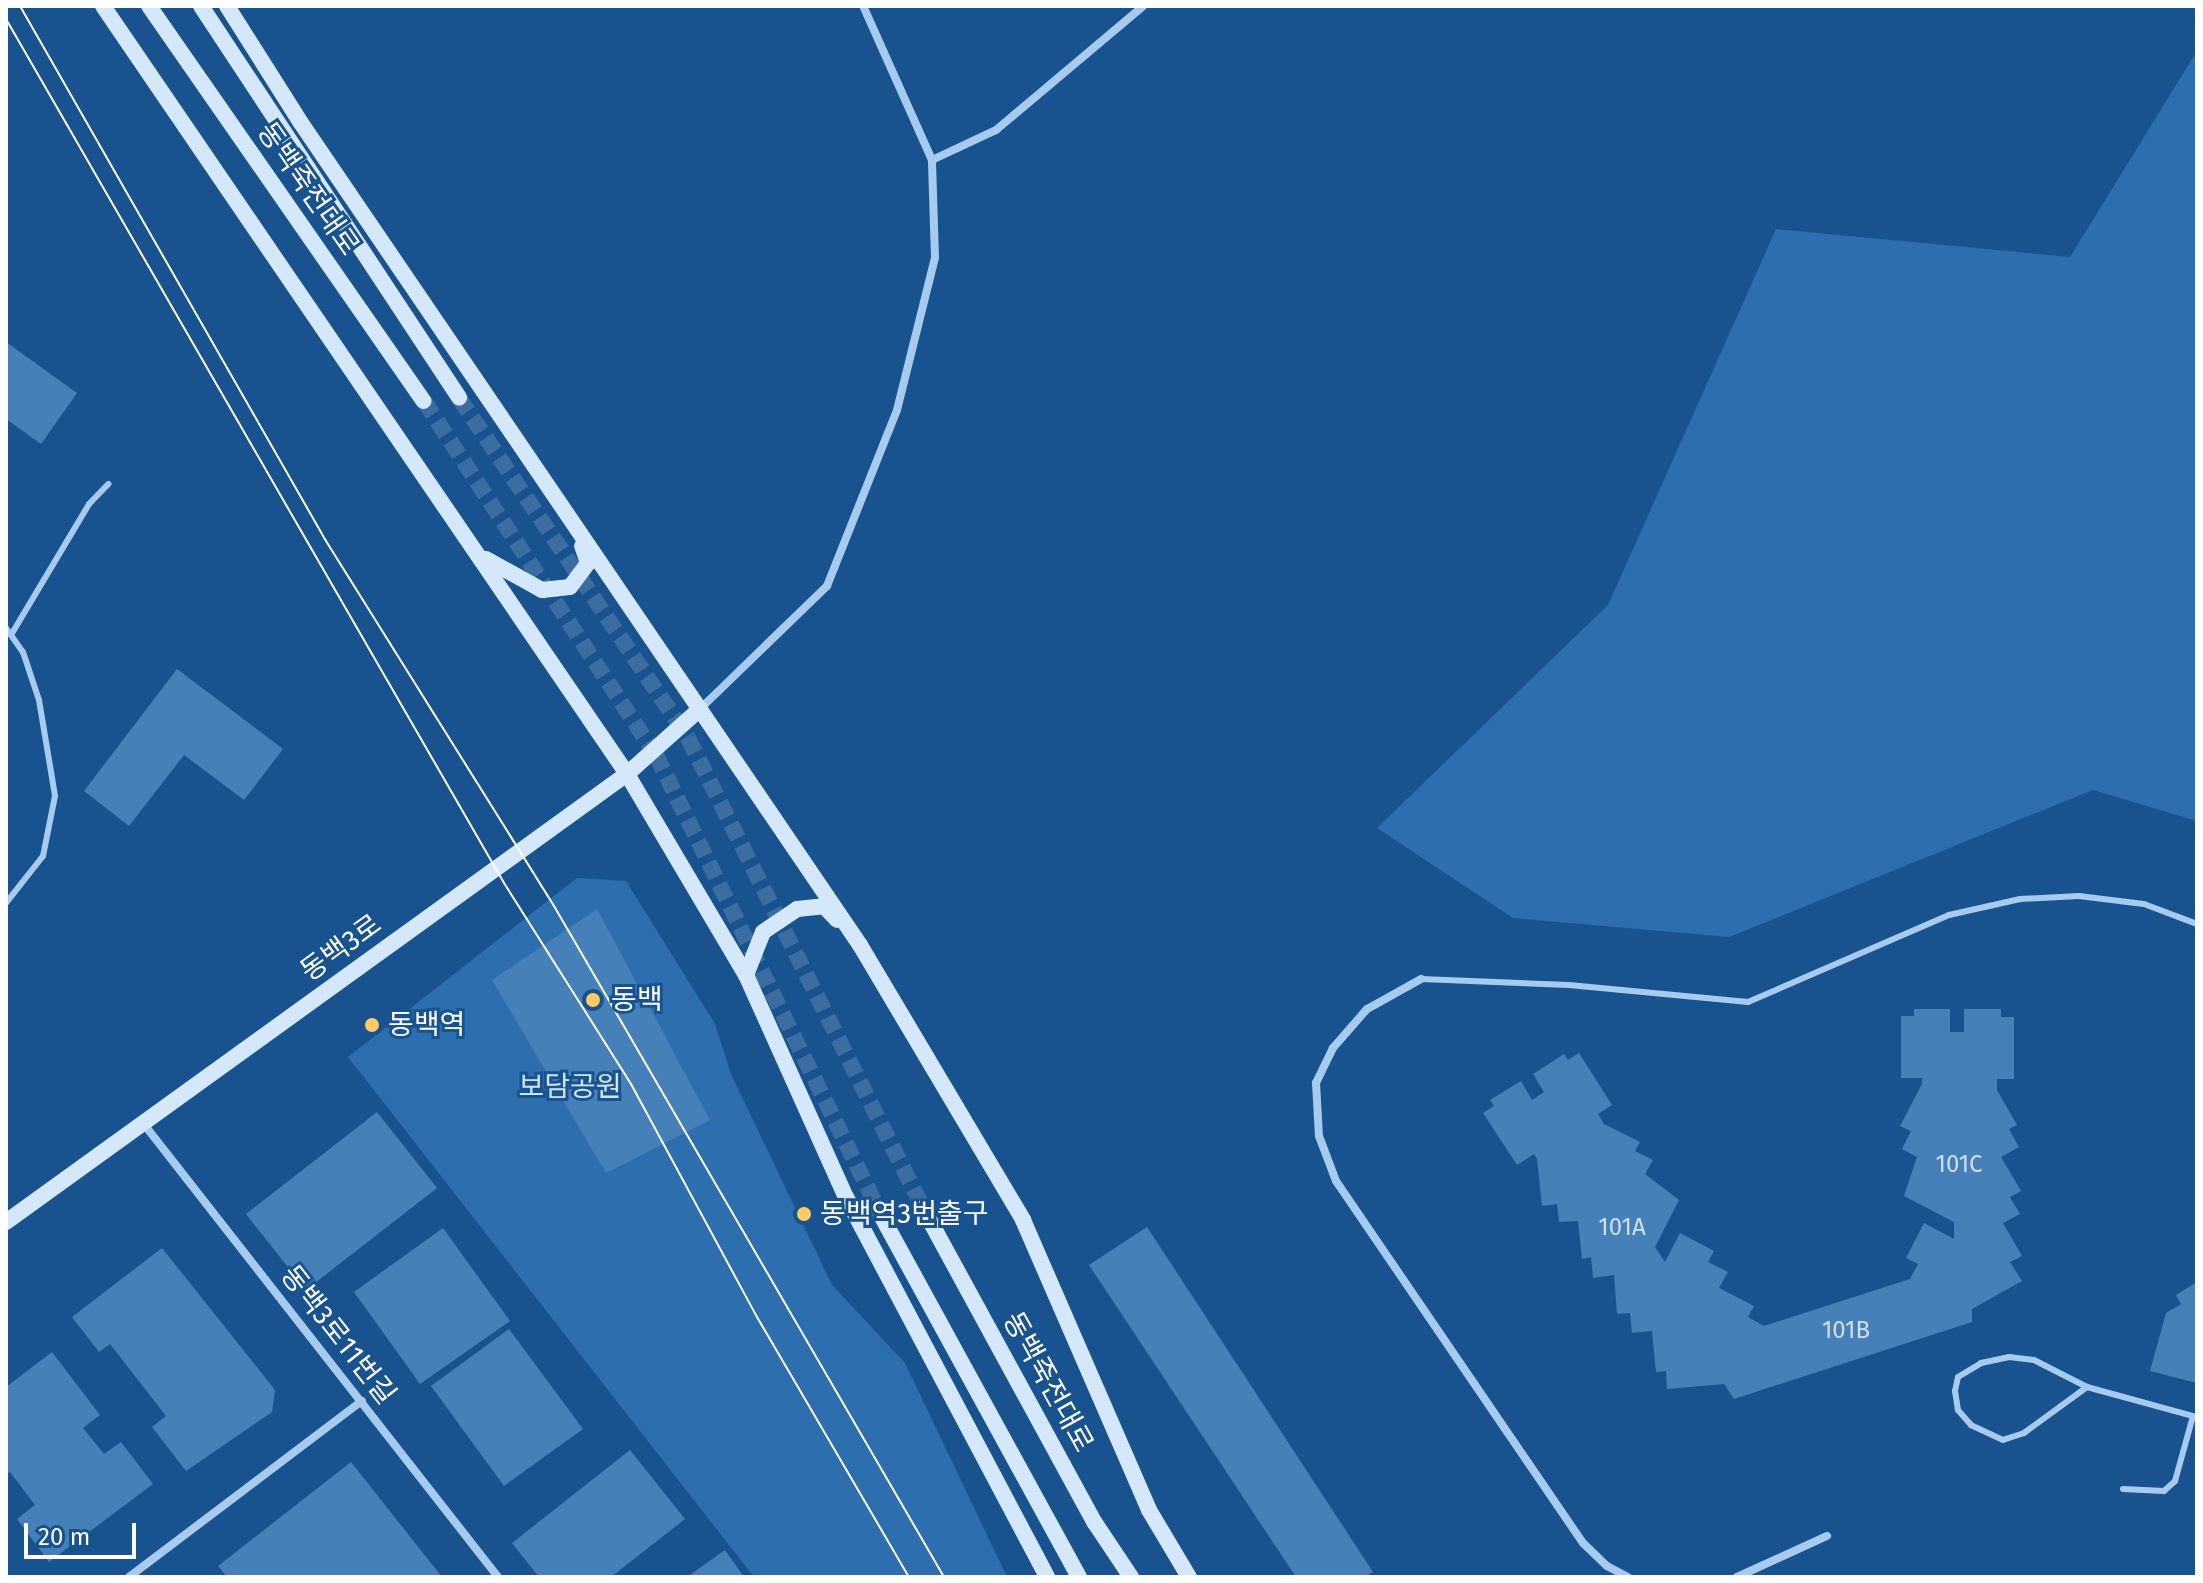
<!DOCTYPE html>
<html>
<head>
<meta charset="utf-8">
<style>
	body { margin:0 }
	#map { position:relative; width:2203px; height:1583px; overflow:hidden; background:#19538f; font-family:"Fira Sans","Noto Sans KR",sans-serif }
	div>[style] { position:absolute }
	.green>* { inset:0; background:#2c6eae }
	.building>* { inset:0; background:#4680b9 }
	.secondary-tunnel>* { height:16px; margin-top:-8px; transform-origin:0; background:repeating-linear-gradient(90deg,#3c6da0 0 16px,transparent 0 24px) }
	.lane>* { height:6px; margin:-3px; padding:0 3px; transform-origin:3px; border-radius:3px; background:#a7cbef }
	.street>* { height:8px; margin:-4px; padding:0 4px; transform-origin:4px; border-radius:4px; background:#a7cbef }
	.secondary>* { height:16px; margin:-8px; padding:0 8px; transform-origin:8px; border-radius:8px; background:#d5e7fa }
	.tram>* { height:2px; margin:-1px; padding:0 1px; transform-origin:1px; border-radius:1px; background:#fff }
	.dots>* { width:22px; height:22px; translate:-50% -50%; box-sizing:border-box; border:4px solid #19538f; border-radius:50% }
	span { translate:-50% -50%; white-space:nowrap; text-align:center; line-height:1.15; -webkit-text-stroke:6px #19538f; paint-order:stroke }
	.number-label { font-size:24px; color:#d1dfee }
	.number-label span { -webkit-text-stroke-width:0 }
	.street-label { font-size:28px; color:#fff }
	.poi-label { font-size:28px; color:#fff }
	.left { translate:0 -50%; text-align:left }
	.park-label { font-size:28px; color:#cde4fa }
	.frame { position:absolute; inset:0; border:8px solid #fff; pointer-events:none }
	.scale { position:absolute; left:24px; top:1523px; width:112px; height:36px; box-sizing:border-box; border:4px solid #fff; border-top:0; padding-left:10px; font-size:24px; line-height:28px; white-space:nowrap; color:#fff; -webkit-text-stroke:6px #19538f; paint-order:stroke }
</style>
</head>
<body>
<div id="map">
	<div class="green">
		<div style="clip-path:polygon(2197px 51px,2197px 821px,2093px 790px,1729px 937px,1513px 918px,1377px 828px,1608px 605px,1776px 229px,2070px 257px)"></div>
		<div style="clip-path:polygon(577px 878px,626px 881px,715px 1024px,731px 1074px,832px 1285px,905px 1363px,1007px 1577px,754px 1577px,348px 1057px)"></div>
	</div>
	<div class="building">
		<div style="clip-path:polygon(6px 342px,77px 393px,41px 444px,6px 419px)"></div>
		<div style="clip-path:polygon(177px 669px,283px 749px,244px 800px,184px 755px,129px 826px,84px 791px)"></div>
		<div style="clip-path:polygon(597px 909px,710px 1120px,606px 1173px,492px 980px)"></div>
		<div style="clip-path:polygon(1914px 1009px,1950px 1009px,1950px 1032px,1964px 1032px,1964px 1009px,2001px 1009px,2001px 1017px,2014px 1017px,2014px 1079px,1997px 1079px,1997px 1090px,2017px 1125px,2009px 1129px,2019px 1147px,2001px 1157px,2021px 1191px,2010px 1197px,2020px 1214px,2003px 1223px,2022px 1256px,2010px 1262px,2022px 1281px,1972px 1309px,1972px 1322px,1734px 1399px,1724px 1384px,1667px 1389px,1666px 1371px,1656px 1372px,1652px 1331px,1632px 1333px,1630px 1313px,1617px 1314px,1614px 1275px,1593px 1278px,1591px 1257px,1582px 1259px,1578px 1221px,1559px 1222px,1557px 1204px,1542px 1206px,1537px 1159px,1534px 1154px,1517px 1165px,1483px 1113px,1494px 1106px,1490px 1100px,1521px 1081px,1532px 1100px,1544px 1092px,1533px 1074px,1564px 1054px,1568px 1060px,1579px 1053px,1612px 1105px,1598px 1114px,1604px 1124px,1640px 1142px,1635px 1151px,1653px 1160px,1645px 1174px,1679px 1200px,1655px 1247px,1665px 1262px,1680px 1233px,1714px 1251px,1708px 1262px,1728px 1272px,1719px 1288px,1754px 1306px,1748px 1317px,1764px 1326px,1910px 1279px,1918px 1264px,1906px 1258px,1924px 1223px,1954px 1239px,1954px 1222px,1904px 1196px,1917px 1157px,1902px 1149px,1911px 1131px,1900px 1126px,1922px 1084px,1922px 1078px,1901px 1078px,1901px 1016px,1914px 1016px)"></div>
		<div style="clip-path:polygon(377px 1112px,437px 1188px,306px 1290px,246px 1214px)"></div>
		<div style="clip-path:polygon(1147px 1227px,1373px 1572px,1365px 1577px,1296px 1577px,1089px 1265px)"></div>
		<div style="clip-path:polygon(443px 1228px,510px 1321px,420px 1384px,354px 1292px)"></div>
		<div style="clip-path:polygon(162px 1248px,275px 1390px,272px 1412px,186px 1471px,152px 1427px,166px 1416px,110px 1344px,99px 1352px,72px 1317px)"></div>
		<div style="clip-path:polygon(2197px 1282px,2197px 1383px,2150px 1371px,2166px 1313px,2181px 1304px,2176px 1295px)"></div>
		<div style="clip-path:polygon(509px 1329px,583px 1429px,504px 1486px,431px 1386px)"></div>
		<div style="clip-path:polygon(52px 1352px,100px 1415px,83px 1428px,104px 1454px,121px 1442px,153px 1484px,49px 1562px,17px 1519px,35px 1505px,10px 1472px,6px 1474px,6px 1387px)"></div>
		<div style="clip-path:polygon(630px 1450px,685px 1519px,611px 1577px,539px 1577px,512px 1543px)"></div>
		<div style="clip-path:polygon(351px 1462px,442px 1577px,227px 1577px,218px 1566px)"></div>
		<div style="clip-path:polygon(725px 1550px,744px 1577px,687px 1577px)"></div>
	</div>
	<div class="secondary-tunnel">
		<div style="left:459px;top:398px;width:410px;rotate:56deg"></div>
		<div style="left:688px;top:738px;width:525px;rotate:63.43deg"></div>
		<div style="left:424px;top:401px;width:423px;rotate:56.8deg"></div>
		<div style="left:656px;top:755px;width:517px;rotate:63.93deg"></div>
	</div>
	<div class="lane">
		<div style="left:6px;top:628px;width:29px;rotate:55deg"></div>
		<div style="left:23px;top:652px;width:51px;rotate:71.6deg"></div>
		<div style="left:39px;top:700px;width:97px;rotate:80.5deg"></div>
		<div style="left:55px;top:796px;width:61px;rotate:101.3deg"></div>
		<div style="left:43px;top:856px;width:60px;rotate:128.2deg"></div>
		<div style="left:11px;top:635px;width:152px;rotate:-59.2deg"></div>
		<div style="left:89px;top:504px;width:28px;rotate:-46deg"></div>
		<div style="left:1421px;top:979px;width:148px;rotate:2.3deg"></div>
		<div style="left:1569px;top:985px;width:180px;rotate:5.4deg"></div>
		<div style="left:1748px;top:1002px;width:219px;rotate:-23.4deg"></div>
		<div style="left:1949px;top:915px;width:73px;rotate:-12.7deg"></div>
		<div style="left:2020px;top:899px;width:59px;rotate:-2.9deg"></div>
		<div style="left:2079px;top:896px;width:65px;rotate:7deg"></div>
		<div style="left:2144px;top:904px;width:57px;rotate:20.7deg"></div>
		<div style="left:2087px;top:1387px;width:78px;rotate:143.9deg"></div>
		<div style="left:2024px;top:1433px;width:22px;rotate:162deg"></div>
		<div style="left:2003px;top:1440px;width:35px;rotate:-155deg"></div>
		<div style="left:1971px;top:1425px;width:20px;rotate:-131deg"></div>
		<div style="left:1958px;top:1410px;width:19px;rotate:-99deg"></div>
		<div style="left:1955px;top:1391px;width:14px;rotate:-78deg"></div>
		<div style="left:1958px;top:1377px;width:27px;rotate:-31deg"></div>
		<div style="left:1981px;top:1363px;width:29px;rotate:-12deg"></div>
		<div style="left:2009px;top:1357px;width:25px;rotate:7deg"></div>
		<div style="left:2034px;top:1360px;width:59px;rotate:27deg"></div>
		<div style="left:2087px;top:1387px;width:114px;rotate:15.3deg"></div>
		<div style="left:2123px;top:1489px;width:41px;rotate:2.8deg"></div>
		<div style="left:2164px;top:1491px;width:15px;rotate:-42deg"></div>
		<div style="left:2175px;top:1481px;width:67px;rotate:-74.5deg"></div>
	</div>
	<div class="street">
		<div style="left:932px;top:160px;width:71px;rotate:-25.1deg"></div>
		<div style="left:996px;top:130px;width:192px;rotate:-40.1deg"></div>
		<div style="left:700px;top:709px;width:177px;rotate:-44.1deg"></div>
		<div style="left:827px;top:586px;width:189px;rotate:-68.3deg"></div>
		<div style="left:897px;top:410px;width:157px;rotate:-76deg"></div>
		<div style="left:935px;top:258px;width:98px;rotate:-91.8deg"></div>
		<div style="left:932px;top:160px;width:169px;rotate:-114.1deg"></div>
		<div style="left:1421px;top:979px;width:62px;rotate:150.9deg"></div>
		<div style="left:1367px;top:1009px;width:52px;rotate:131.1deg"></div>
		<div style="left:1333px;top:1048px;width:39px;rotate:116deg"></div>
		<div style="left:1316px;top:1083px;width:53px;rotate:86.8deg"></div>
		<div style="left:1319px;top:1136px;width:48px;rotate:69.3deg"></div>
		<div style="left:1336px;top:1181px;width:438px;rotate:55.7deg"></div>
		<div style="left:1583px;top:1543px;width:33px;rotate:44deg"></div>
		<div style="left:1607px;top:1566px;width:24px;rotate:28deg"></div>
		<div style="left:143px;top:1123px;width:576px;rotate:51.98deg"></div>
		<div style="left:129px;top:1577px;width:292px;rotate:-37.1deg"></div>
		<div style="left:1737px;top:1577px;width:99px;rotate:-24.5deg"></div>
	</div>
	<div class="secondary">
		<div style="left:103px;top:6px;width:930px;rotate:55.69deg"></div>
		<div style="left:627px;top:774px;width:234px;rotate:59.4deg"></div>
		<div style="left:746px;top:975px;width:243px;rotate:65.8deg"></div>
		<div style="left:846px;top:1197px;width:430px;rotate:62.1deg"></div>
		<div style="left:149px;top:6px;width:481px;rotate:55.2deg"></div>
		<div style="left:201px;top:6px;width:469px;rotate:56.6deg"></div>
		<div style="left:227px;top:6px;width:138px;rotate:57.7deg"></div>
		<div style="left:301px;top:123px;width:994px;rotate:55.78deg"></div>
		<div style="left:860px;top:945px;width:320px;rotate:59.3deg"></div>
		<div style="left:1023px;top:1220px;width:316px;rotate:66.5deg"></div>
		<div style="left:1149px;top:1510px;width:78px;rotate:59.2deg"></div>
		<div style="left:486px;top:559px;width:64px;rotate:29deg"></div>
		<div style="left:542px;top:590px;width:28px;rotate:-6deg"></div>
		<div style="left:570px;top:587px;width:30px;rotate:-53deg"></div>
		<div style="left:588px;top:563px;width:18px;rotate:-109deg"></div>
		<div style="left:746px;top:975px;width:46px;rotate:-68.4deg"></div>
		<div style="left:763px;top:932px;width:41px;rotate:-34.1deg"></div>
		<div style="left:797px;top:909px;width:27px;rotate:-6deg"></div>
		<div style="left:824px;top:906px;width:19px;rotate:47deg"></div>
		<div style="left:923px;top:1208px;width:359px;rotate:61.4deg"></div>
		<div style="left:1095px;top:1523px;width:65px;rotate:56.3deg"></div>
		<div style="left:883px;top:1219px;width:408px;rotate:61.3deg"></div>
		<div style="left:6px;top:1222px;width:766px;rotate:-35.81deg"></div>
		<div style="left:627px;top:774px;width:98px;rotate:-41.7deg"></div>
	</div>
	<div class="tram">
		<div style="left:20px;top:6px;width:616px;rotate:60.23deg"></div>
		<div style="left:326px;top:541px;width:430px;rotate:58deg"></div>
		<div style="left:554px;top:906px;width:776px;rotate:59.83deg"></div>
		<div style="left:6px;top:19px;width:997px;rotate:60.04deg"></div>
		<div style="left:504px;top:883px;width:238px;rotate:57.7deg"></div>
		<div style="left:631px;top:1084px;width:265px;rotate:61.6deg"></div>
		<div style="left:757px;top:1317px;width:301px;rotate:59.7deg"></div>
	</div>
	<div class="dots">
		<div style="left:593px;top:1000px;background:#ffcb65"></div>
		<div style="left:372px;top:1025px;background:#ffcb65"></div>
		<div style="left:804px;top:1214px;background:#ffcb65"></div>
	</div>
	<div class="number-label">
		<span style="left:1959px;top:1165px">101C</span>
		<span style="left:1622px;top:1228px">101A</span>
		<span style="left:1846px;top:1331px">101B</span>
	</div>
	<div class="street-label">
		<span style="left:308px;top:189px;rotate:55deg">동백죽전대로</span>
		<span style="left:341px;top:948px;rotate:-36deg">동백3로</span>
		<span style="left:338px;top:1335px;rotate:52deg">동백3로11번길</span>
		<span style="left:1048px;top:1382px;rotate:61deg">동백죽전대로</span>
	</div>
	<div class="poi-label">
		<span class="left" style="left:611px;top:1000px">동백</span>
		<span class="left" style="left:388px;top:1025px">동백역</span>
		<span class="left" style="left:820px;top:1214px">동백역3번출구</span>
	</div>
	<div class="park-label">
		<span style="left:570px;top:1087px">보담공원</span>
	</div>
	<div class="frame"></div>
	<div class="scale">20 m</div>
</div>
</body>
</html>
